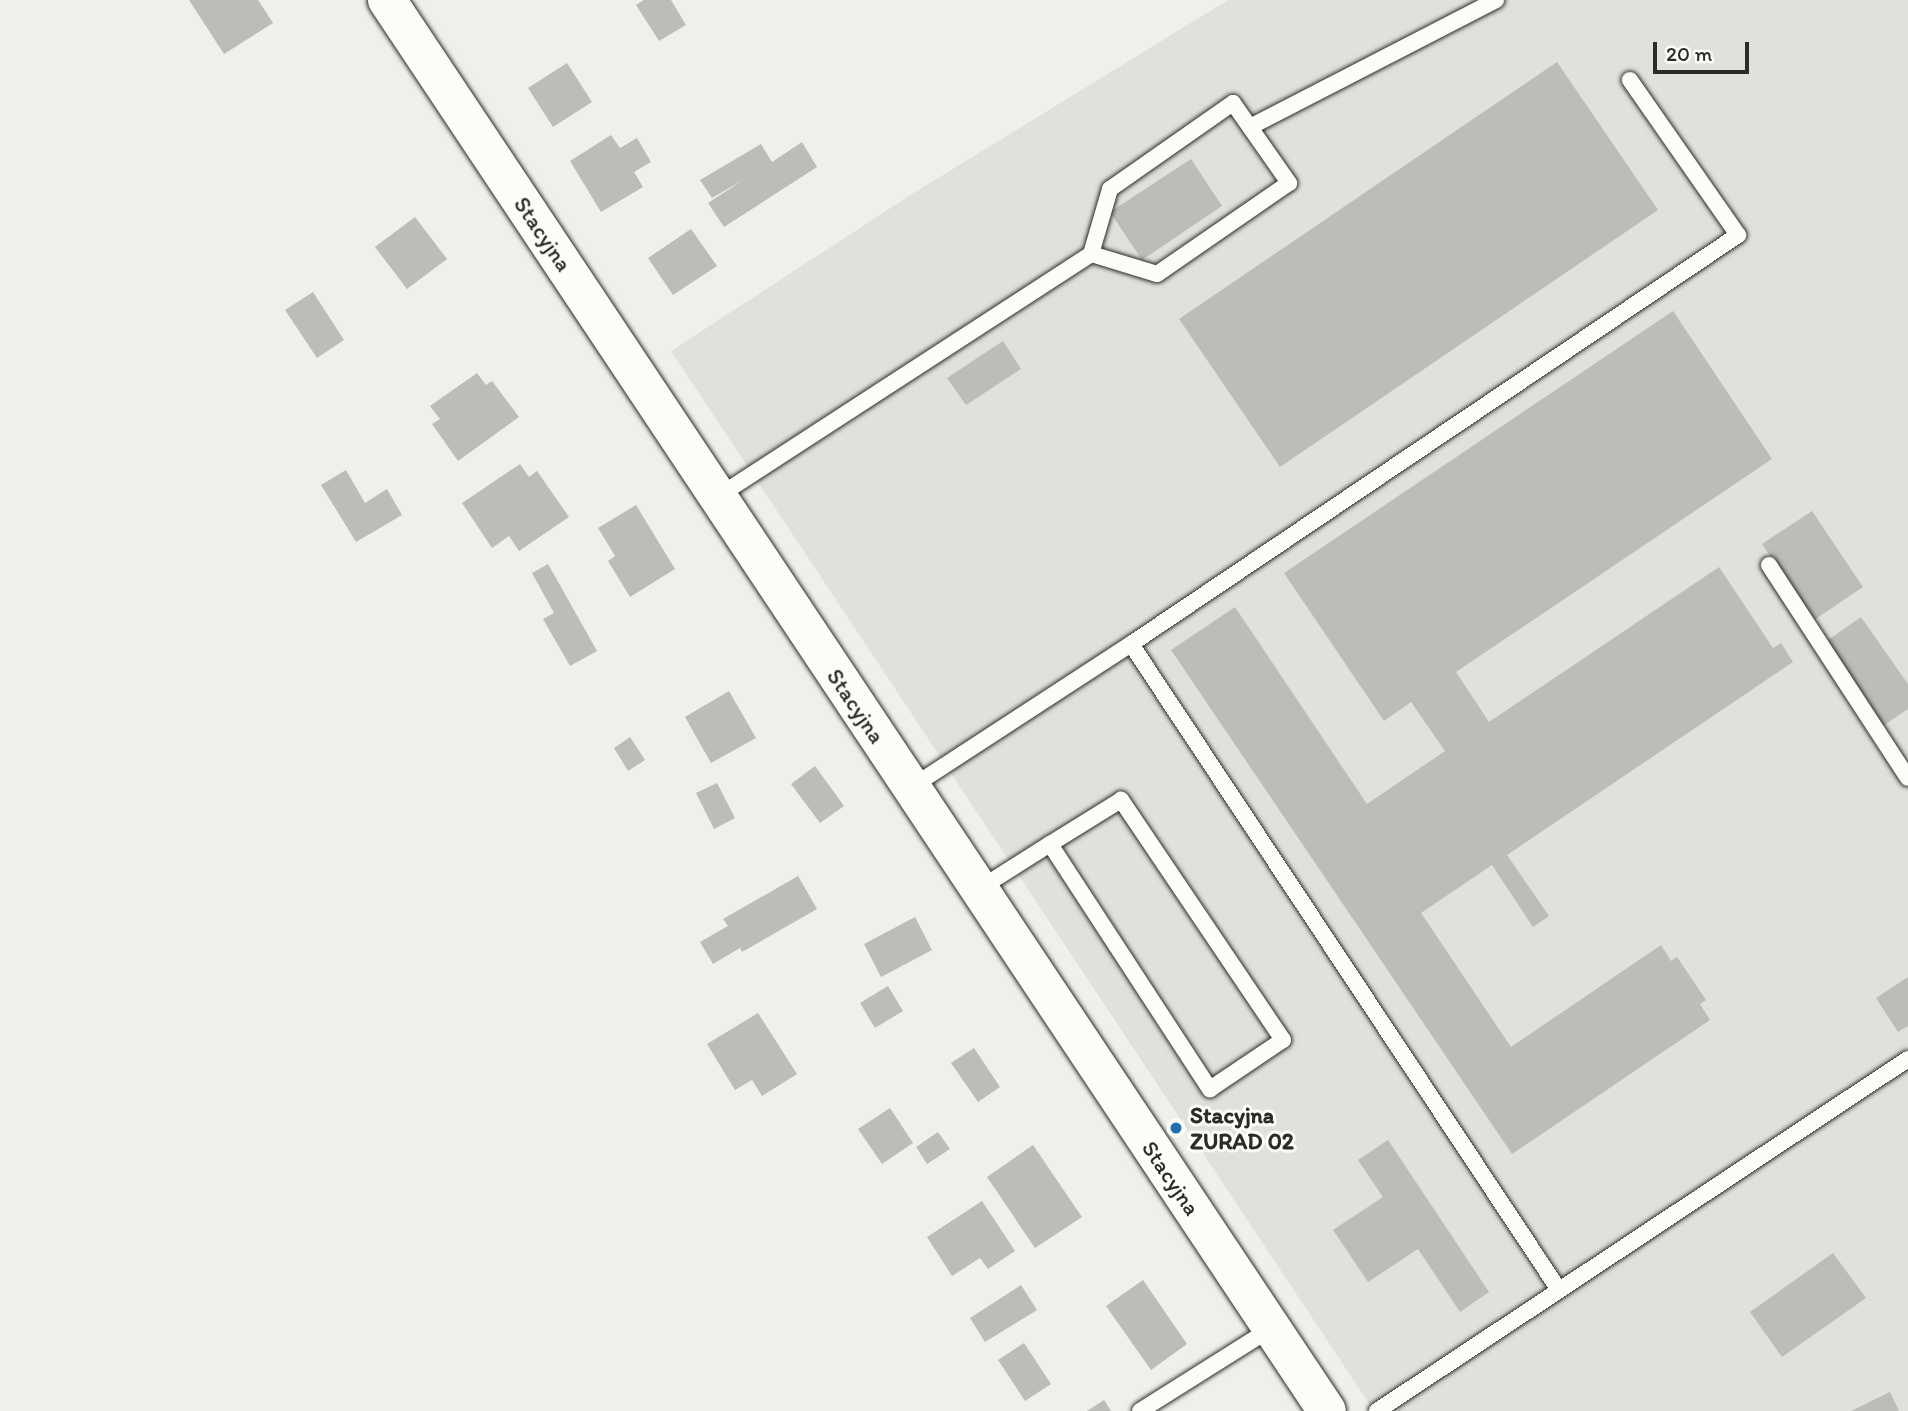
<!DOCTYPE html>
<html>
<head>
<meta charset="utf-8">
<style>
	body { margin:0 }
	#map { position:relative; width:1908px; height:1411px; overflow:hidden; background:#f0efeb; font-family:Itim,sans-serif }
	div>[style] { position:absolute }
	.built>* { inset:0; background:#e1e0dc }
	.building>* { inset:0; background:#bdbcb8 }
	.roads { filter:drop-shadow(0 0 2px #2b2b2b) drop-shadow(0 0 2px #2b2b2b) }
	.lane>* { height:16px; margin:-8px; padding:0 8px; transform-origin:8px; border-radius:8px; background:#fdfcf7 }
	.secondary>* { height:38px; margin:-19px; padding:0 19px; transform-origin:19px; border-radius:19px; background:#fdfcf7 }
	.dots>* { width:19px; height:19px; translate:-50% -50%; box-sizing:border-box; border:4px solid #fdfcf7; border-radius:50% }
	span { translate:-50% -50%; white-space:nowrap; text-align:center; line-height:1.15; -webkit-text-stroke:6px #fdfcf7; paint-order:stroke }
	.street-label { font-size:23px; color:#2b2b2b }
	.poi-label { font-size:23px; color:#2b2b2b; font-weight:700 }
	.left { translate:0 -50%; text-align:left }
	.scale { position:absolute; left:1653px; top:42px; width:96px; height:32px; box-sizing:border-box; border:4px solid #2b2b2b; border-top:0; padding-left:9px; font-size:21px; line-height:24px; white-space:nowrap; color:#2b2b2b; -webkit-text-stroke:5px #fdfcf7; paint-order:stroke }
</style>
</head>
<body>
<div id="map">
	<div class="built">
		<div style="clip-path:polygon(1228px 0,1908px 0,1908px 1411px,1374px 1411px,671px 351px,912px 194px)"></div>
	</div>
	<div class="building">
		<div style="clip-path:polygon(189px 0,258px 0,273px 23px,224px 54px)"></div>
		<div style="clip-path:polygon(644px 0,671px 0,686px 25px,659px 41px,636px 5px)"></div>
		<div style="clip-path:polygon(1557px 62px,1658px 210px,1280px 467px,1179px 319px)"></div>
		<div style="clip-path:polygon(567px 63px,592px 102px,553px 127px,528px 88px)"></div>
		<div style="clip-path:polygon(611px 135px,620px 148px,637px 138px,651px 162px,634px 172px,643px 187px,601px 212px,570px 161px)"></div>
		<div style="clip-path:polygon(802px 142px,817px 167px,724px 227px,708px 203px,743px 180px,712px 198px,700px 180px,761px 144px,772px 162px)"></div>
		<div style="clip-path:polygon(1191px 159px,1222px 206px,1142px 260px,1110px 212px)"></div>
		<div style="clip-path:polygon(415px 217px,447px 259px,407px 289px,375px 247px)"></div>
		<div style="clip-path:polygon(691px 229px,717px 266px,673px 295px,648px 258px)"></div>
		<div style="clip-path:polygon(313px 292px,344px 340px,317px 358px,285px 310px)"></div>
		<div style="clip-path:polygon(1673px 311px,1772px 459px,1456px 672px,1489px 722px,1719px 567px,1773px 648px,1781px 643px,1793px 662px,1507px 855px,1549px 916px,1533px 927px,1492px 865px,1421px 913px,1511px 1047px,1661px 945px,1671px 961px,1677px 957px,1706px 1000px,1700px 1004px,1710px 1020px,1512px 1154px,1171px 650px,1235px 607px,1367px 804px,1445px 751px,1411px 702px,1384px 721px,1284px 573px)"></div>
		<div style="clip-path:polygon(1003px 341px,1021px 369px,966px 405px,947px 378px)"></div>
		<div style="clip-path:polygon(477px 373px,486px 385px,492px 381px,519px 417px,458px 461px,432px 424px,440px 419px,430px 406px)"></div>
		<div style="clip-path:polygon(520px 464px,529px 477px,537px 471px,569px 517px,519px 551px,509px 536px,492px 548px,462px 503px)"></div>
		<div style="clip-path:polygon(346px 470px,365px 503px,387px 489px,402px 515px,356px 542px,321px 485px)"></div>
		<div style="clip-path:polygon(636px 505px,675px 569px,630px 597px,608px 561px,615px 556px,598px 528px)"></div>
		<div style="clip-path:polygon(1812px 511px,1863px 587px,1814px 620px,1762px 544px)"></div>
		<div style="clip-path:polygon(548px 564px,597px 651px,570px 666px,543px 619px,554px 613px,532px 573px)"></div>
		<div style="clip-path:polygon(1861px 617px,1908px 684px,1908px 709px,1883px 726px,1825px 642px)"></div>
		<div style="clip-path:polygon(729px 691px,756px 738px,711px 763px,685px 717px)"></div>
		<div style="clip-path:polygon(630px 737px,645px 760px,628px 771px,614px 748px)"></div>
		<div style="clip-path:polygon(815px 766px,844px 806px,820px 823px,791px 784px)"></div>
		<div style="clip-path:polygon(717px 783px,735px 818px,714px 829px,696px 793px)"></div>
		<div style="clip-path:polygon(798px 876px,817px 909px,742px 952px,740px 948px,713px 964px,700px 942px,728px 926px,723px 919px)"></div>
		<div style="clip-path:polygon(915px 917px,932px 950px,881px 977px,864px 944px)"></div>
		<div style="clip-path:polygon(1908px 977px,1908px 1026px,1898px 1032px,1876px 998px)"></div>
		<div style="clip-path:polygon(888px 986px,903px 1011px,875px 1028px,860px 1003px)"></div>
		<div style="clip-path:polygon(758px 1013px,797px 1074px,762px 1096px,752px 1080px,735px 1090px,707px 1044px)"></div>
		<div style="clip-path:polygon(974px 1048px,1000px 1087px,978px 1102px,951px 1063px)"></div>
		<div style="clip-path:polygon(890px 1108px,913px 1143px,882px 1164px,858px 1129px)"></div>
		<div style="clip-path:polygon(938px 1132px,950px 1149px,927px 1164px,916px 1147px)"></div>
		<div style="clip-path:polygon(1388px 1140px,1489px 1292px,1460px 1312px,1418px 1249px,1368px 1282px,1333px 1230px,1383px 1197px,1358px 1160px)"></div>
		<div style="clip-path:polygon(1033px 1145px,1082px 1217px,1035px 1248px,987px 1177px)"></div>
		<div style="clip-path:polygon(982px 1201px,1015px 1251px,988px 1269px,980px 1258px,952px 1276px,927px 1237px)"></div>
		<div style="clip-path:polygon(1833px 1253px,1866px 1298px,1782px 1357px,1750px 1312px)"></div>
		<div style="clip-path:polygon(1143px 1280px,1187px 1344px,1151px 1370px,1106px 1306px)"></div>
		<div style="clip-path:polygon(1021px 1285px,1037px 1310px,985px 1342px,970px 1318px)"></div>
		<div style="clip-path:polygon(1024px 1343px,1051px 1384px,1025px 1401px,998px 1360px)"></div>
		<div style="clip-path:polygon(1890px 1392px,1899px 1411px,1851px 1411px)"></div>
		<div style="clip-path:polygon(1104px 1400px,1111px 1411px,1087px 1411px)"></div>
	</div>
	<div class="roads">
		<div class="lane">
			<div style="left:1250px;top:127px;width:277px;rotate:-27.3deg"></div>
			<div style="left:717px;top:497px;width:446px;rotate:-33deg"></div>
			<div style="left:1091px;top:254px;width:68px;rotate:-73.7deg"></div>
			<div style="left:1110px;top:189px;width:150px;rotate:-35deg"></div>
			<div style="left:1233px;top:103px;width:98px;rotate:55deg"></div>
			<div style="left:1289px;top:183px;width:160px;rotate:145.4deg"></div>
			<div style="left:1157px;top:274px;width:69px;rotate:-163.1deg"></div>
			<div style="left:1769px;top:565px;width:254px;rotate:56.9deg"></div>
			<div style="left:1131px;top:644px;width:775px;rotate:56.47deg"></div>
			<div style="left:910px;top:788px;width:264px;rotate:-33.1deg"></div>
			<div style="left:1131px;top:644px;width:732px;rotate:-33.97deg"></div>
			<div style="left:1738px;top:235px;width:189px;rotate:-124.9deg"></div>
			<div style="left:979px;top:889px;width:84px;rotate:-32.4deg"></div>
			<div style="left:1050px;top:844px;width:293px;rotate:56.9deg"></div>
			<div style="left:1210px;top:1089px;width:88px;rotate:-33.9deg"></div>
			<div style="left:1283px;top:1040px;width:290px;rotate:-124deg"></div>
			<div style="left:1121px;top:800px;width:84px;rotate:148.2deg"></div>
			<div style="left:1140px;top:1411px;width:156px;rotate:-32.2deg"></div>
			<div style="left:1377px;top:1411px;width:637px;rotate:-33.54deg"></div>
		</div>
		<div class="secondary">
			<div style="left:387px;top:0;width:1695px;rotate:56.33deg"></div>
		</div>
	</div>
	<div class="dots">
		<div style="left:1176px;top:1128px;background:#1f6fb2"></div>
	</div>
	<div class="street-label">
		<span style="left:543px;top:234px;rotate:56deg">Stacyjna</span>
		<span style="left:856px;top:706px;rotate:56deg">Stacyjna</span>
		<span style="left:1171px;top:1178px;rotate:56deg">Stacyjna</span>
	</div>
	<div class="poi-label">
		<span class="left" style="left:1190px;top:1128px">Stacyjna<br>ZURAD 02</span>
	</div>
	<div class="scale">20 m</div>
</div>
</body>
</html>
